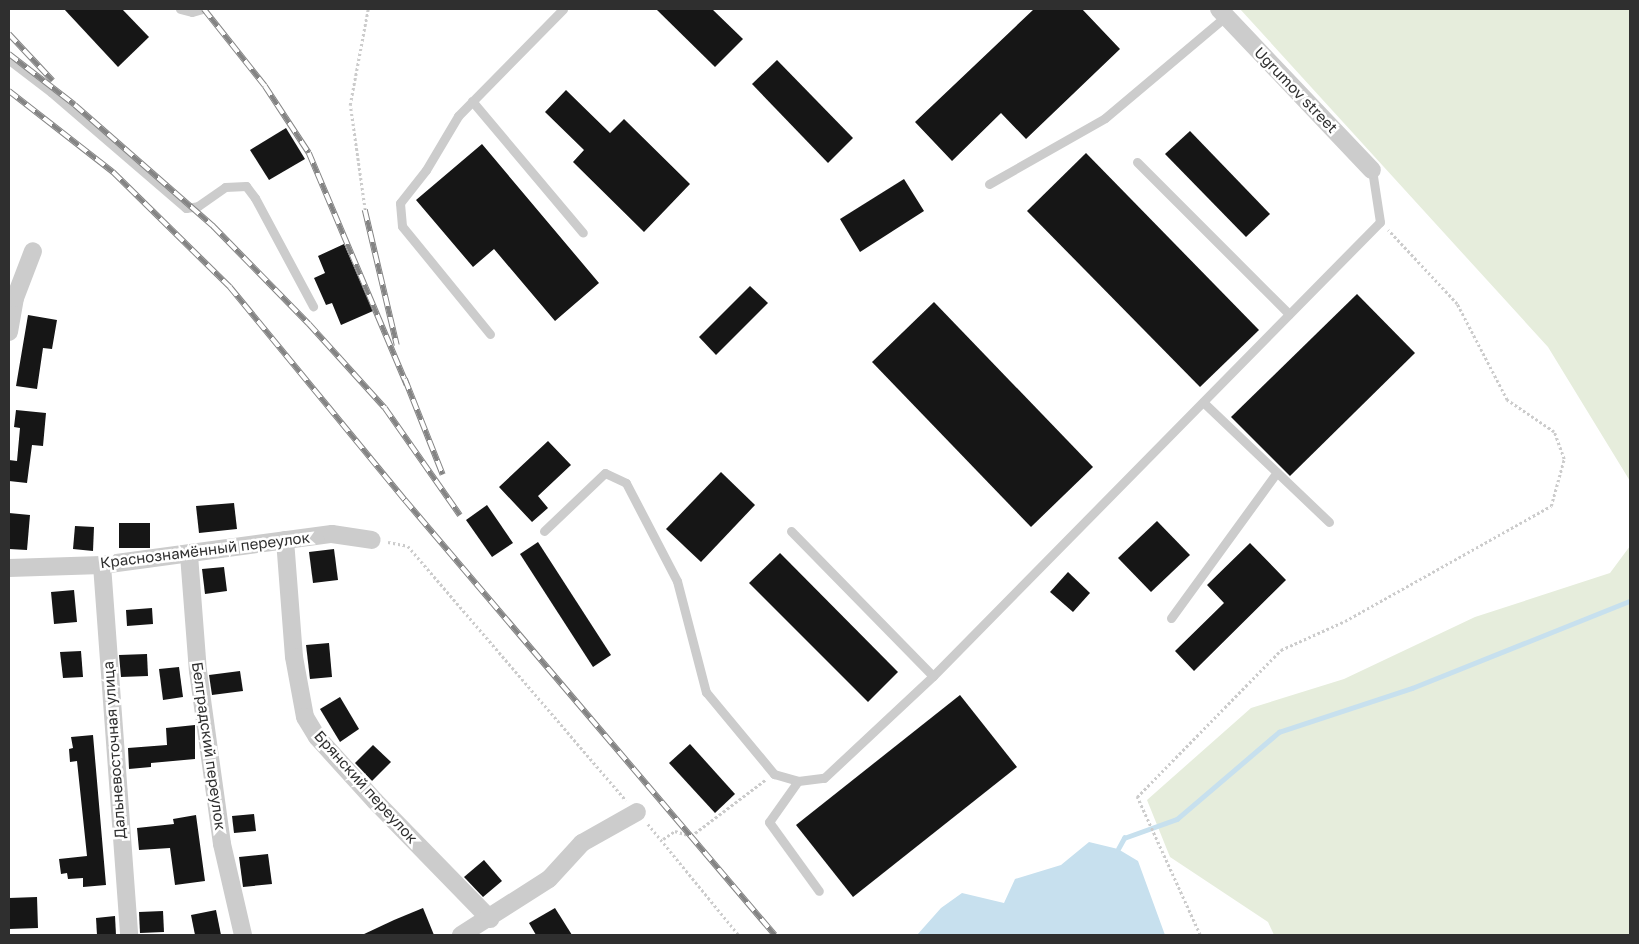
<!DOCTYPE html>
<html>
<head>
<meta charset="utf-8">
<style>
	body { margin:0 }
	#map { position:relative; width:1639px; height:944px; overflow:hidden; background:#fff; font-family:"Golos Text",sans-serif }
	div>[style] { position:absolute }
	.green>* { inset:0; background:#e6eddc }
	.water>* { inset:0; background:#c7e0ee }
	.stream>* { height:4.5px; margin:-2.25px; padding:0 2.25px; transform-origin:2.25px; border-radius:2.25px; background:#c7e0ee }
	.building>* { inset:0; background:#161616 }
	.path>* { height:2.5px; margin-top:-1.25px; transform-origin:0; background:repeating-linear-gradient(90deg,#ccc 0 2.5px,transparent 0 5px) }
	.service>* { height:9px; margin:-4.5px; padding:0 4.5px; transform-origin:4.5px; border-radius:4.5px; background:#ccc }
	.minor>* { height:18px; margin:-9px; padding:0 9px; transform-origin:9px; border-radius:9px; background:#ccc }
	.rail>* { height:5.5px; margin-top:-2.75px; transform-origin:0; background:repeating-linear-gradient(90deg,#fff 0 11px,#848484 0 22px); box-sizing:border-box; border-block:1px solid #848484 }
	span { translate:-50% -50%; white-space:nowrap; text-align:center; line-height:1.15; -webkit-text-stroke:5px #fff; paint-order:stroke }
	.street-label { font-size:15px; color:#2f2f2f }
	.frame { position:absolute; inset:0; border:10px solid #2f2f2f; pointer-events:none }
</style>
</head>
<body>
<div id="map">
	<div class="green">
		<div style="clip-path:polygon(1240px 9px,1630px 9px,1630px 481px,1548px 347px)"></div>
		<div style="clip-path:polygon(1630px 546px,1630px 935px,1274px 935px,1268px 922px,1170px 857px,1147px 800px,1251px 708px,1344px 679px,1475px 617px,1610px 573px)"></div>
	</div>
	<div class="water">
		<div style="clip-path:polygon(1089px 842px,1118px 849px,1138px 861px,1165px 935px,917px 935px,941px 908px,962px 893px,1004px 903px,1015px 879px,1061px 865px)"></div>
	</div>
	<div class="stream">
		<div style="left:1118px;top:849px;width:13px;rotate:-61deg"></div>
		<div style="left:1124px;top:838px;width:56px;rotate:-19.7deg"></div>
		<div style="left:1177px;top:819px;width:134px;rotate:-40.5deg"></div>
		<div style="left:1279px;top:732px;width:140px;rotate:-18.3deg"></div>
		<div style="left:1412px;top:688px;width:235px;rotate:-21.8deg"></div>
	</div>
	<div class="building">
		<div style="clip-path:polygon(64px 9px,122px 9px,149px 37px,118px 67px)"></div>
		<div style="clip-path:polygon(656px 9px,712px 9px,743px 39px,715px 67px)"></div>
		<div style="clip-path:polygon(1034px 9px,1082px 9px,1120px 49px,1026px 139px,1001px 113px,952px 161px,915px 122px)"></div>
		<div style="clip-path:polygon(777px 60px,853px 138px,828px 163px,752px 84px)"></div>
		<div style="clip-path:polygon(566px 90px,610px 133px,624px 119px,690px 184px,644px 232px,573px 162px,584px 150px,545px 112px)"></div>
		<div style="clip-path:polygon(286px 128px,305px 159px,269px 180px,250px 150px)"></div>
		<div style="clip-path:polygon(1190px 131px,1270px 214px,1246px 237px,1165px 154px)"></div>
		<div style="clip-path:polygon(482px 144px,599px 283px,555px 321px,494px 249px,473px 267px,416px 200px)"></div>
		<div style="clip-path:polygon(1086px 153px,1259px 330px,1200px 387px,1027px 211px)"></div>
		<div style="clip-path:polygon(904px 179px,924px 211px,860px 252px,840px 219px)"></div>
		<div style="clip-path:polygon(344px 244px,373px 311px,341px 325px,332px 303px,326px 305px,314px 278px,325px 273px,318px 256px)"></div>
		<div style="clip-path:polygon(750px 286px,768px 303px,716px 355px,699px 337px)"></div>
		<div style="clip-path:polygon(1357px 294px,1415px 353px,1290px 476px,1231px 417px)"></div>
		<div style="clip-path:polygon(934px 302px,1093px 467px,1031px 527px,872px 362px)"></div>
		<div style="clip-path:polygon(28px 315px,57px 320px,52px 349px,43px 348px,37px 389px,16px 386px)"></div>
		<div style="clip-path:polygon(16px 410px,46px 413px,43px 446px,32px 445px,27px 483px,9px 481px,9px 460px,17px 461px,20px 428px,14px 427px)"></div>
		<div style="clip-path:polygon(548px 441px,571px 465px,538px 496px,548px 508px,532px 522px,499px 487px)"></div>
		<div style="clip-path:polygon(721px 472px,755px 505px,701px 562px,666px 529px)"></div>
		<div style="clip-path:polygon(234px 503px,237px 529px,199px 533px,196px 506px)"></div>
		<div style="clip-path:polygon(487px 505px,513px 543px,492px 557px,466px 520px)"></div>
		<div style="clip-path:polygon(9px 513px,30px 515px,27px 550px,9px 549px)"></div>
		<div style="clip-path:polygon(1157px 521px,1190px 555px,1151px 592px,1118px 558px)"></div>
		<div style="clip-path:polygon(119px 523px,150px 523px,150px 548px,119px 548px)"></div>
		<div style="clip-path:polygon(75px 526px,94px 527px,93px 551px,73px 549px)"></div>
		<div style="clip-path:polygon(538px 542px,611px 655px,593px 667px,520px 554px)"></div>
		<div style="clip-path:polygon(1250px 543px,1286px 580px,1194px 671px,1175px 651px,1224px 603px,1207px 585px)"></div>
		<div style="clip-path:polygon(334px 549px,338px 580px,313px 583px,309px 552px)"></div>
		<div style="clip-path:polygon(780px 553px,898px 672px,868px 702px,749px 583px)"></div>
		<div style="clip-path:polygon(224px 567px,227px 591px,205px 594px,202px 569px)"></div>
		<div style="clip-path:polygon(1068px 572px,1090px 593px,1073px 612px,1050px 592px)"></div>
		<div style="clip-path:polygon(74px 590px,77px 622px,54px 624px,51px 592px)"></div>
		<div style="clip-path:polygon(152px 608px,153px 624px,127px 626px,126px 610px)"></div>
		<div style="clip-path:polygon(329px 643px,332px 677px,310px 679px,306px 645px)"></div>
		<div style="clip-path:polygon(81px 651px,83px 677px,63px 678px,60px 652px)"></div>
		<div style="clip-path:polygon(147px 654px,148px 676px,121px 677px,119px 655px)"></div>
		<div style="clip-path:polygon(179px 667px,183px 697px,163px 700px,159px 669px)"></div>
		<div style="clip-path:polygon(240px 671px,243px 691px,212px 695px,209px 675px)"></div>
		<div style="clip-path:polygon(960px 695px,1017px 767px,853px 897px,796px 825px)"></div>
		<div style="clip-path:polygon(340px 697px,359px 729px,340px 742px,320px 709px)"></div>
		<div style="clip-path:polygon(195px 725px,195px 759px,151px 763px,151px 767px,129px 769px,128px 748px,167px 745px,166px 728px)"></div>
		<div style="clip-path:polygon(93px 735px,106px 885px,83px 887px,83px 878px,68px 879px,67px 873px,61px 874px,59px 859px,87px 856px,77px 761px,70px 762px,69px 749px,73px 748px,71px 737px)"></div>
		<div style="clip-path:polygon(690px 744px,735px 794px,715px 813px,669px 763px)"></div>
		<div style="clip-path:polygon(373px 745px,391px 762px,372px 781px,355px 763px)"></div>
		<div style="clip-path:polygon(254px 814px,256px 831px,234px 833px,232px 816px)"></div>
		<div style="clip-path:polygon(196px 815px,205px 881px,175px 885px,170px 848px,139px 850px,137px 828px,174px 824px,173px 819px)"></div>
		<div style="clip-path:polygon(268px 854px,272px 884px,243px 887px,239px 857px)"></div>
		<div style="clip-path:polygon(484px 860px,502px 881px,483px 897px,464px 877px)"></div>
		<div style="clip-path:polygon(37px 897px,38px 928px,9px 929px,9px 898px)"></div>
		<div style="clip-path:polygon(423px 908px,434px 935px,362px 935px,394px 920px)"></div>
		<div style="clip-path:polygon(555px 908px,572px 935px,536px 935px,529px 923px)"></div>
		<div style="clip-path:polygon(216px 910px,221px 935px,195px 935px,191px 915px)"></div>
		<div style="clip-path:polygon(163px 911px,164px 932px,140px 933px,139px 912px)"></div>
		<div style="clip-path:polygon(115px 916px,116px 935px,97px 935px,96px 918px)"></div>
	</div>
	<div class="path">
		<div style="left:365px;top:210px;width:106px;rotate:-98.1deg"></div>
		<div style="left:350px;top:105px;width:98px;rotate:-79.4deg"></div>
		<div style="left:388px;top:542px;width:20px;rotate:11deg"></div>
		<div style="left:408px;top:546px;width:335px;rotate:49.4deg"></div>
		<div style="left:648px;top:824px;width:144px;rotate:50.7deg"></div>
		<div style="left:663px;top:839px;width:14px;rotate:-34deg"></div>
		<div style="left:675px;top:831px;width:17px;rotate:17deg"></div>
		<div style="left:691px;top:836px;width:93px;rotate:-37.1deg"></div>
		<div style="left:1200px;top:935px;width:152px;rotate:-114.5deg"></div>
		<div style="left:1137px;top:797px;width:206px;rotate:-45.6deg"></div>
		<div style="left:1281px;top:650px;width:70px;rotate:-24.4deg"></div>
		<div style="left:1345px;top:621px;width:236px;rotate:-29.2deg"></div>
		<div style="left:1551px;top:506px;width:49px;rotate:-74.5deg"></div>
		<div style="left:1564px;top:459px;width:29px;rotate:-110deg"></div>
		<div style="left:1554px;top:432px;width:57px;rotate:-145.8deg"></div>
		<div style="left:1507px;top:400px;width:108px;rotate:-117.5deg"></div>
		<div style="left:1457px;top:304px;width:101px;rotate:-133deg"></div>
	</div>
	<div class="service">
		<div style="left:180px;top:9px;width:12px;rotate:14deg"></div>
		<div style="left:192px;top:12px;width:10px;rotate:-17deg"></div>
		<div style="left:9px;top:60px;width:53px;rotate:37.3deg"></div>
		<div style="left:51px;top:92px;width:178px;rotate:40.7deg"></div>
		<div style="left:186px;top:208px;width:12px;rotate:-9deg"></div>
		<div style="left:198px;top:206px;width:33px;rotate:-35deg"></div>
		<div style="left:225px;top:187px;width:21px;rotate:-3deg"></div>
		<div style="left:246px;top:186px;width:15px;rotate:53deg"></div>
		<div style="left:255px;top:198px;width:123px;rotate:61.8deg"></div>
		<div style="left:472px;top:101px;width:172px;rotate:49.9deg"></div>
		<div style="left:1137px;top:162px;width:215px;rotate:45deg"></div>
		<div style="left:989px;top:184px;width:133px;rotate:-29.6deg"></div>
		<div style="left:1105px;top:118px;width:158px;rotate:-40.1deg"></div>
		<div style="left:490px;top:334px;width:139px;rotate:-129.2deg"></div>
		<div style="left:402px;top:226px;width:23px;rotate:-95deg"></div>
		<div style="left:400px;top:203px;width:42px;rotate:-51.8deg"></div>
		<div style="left:426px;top:170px;width:63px;rotate:-59.3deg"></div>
		<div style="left:458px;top:116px;width:150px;rotate:-45.5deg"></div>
		<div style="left:1203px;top:402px;width:174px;rotate:43.6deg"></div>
		<div style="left:544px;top:531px;width:84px;rotate:-43.6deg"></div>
		<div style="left:605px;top:473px;width:23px;rotate:25deg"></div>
		<div style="left:626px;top:483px;width:110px;rotate:62.5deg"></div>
		<div style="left:677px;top:581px;width:115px;rotate:75.4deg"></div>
		<div style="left:706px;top:692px;width:107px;rotate:50.3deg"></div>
		<div style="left:774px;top:774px;width:25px;rotate:16deg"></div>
		<div style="left:798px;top:781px;width:26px;rotate:-7deg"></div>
		<div style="left:824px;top:778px;width:149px;rotate:-43.1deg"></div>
		<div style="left:933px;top:676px;width:637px;rotate:-45.45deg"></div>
		<div style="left:1380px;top:222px;width:53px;rotate:-98.7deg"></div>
		<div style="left:791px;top:531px;width:203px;rotate:45.6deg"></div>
		<div style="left:1171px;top:618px;width:180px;rotate:-54deg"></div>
		<div style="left:798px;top:781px;width:50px;rotate:125.3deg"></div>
		<div style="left:769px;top:822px;width:85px;rotate:54.1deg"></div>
	</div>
	<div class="minor">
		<div style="left:1219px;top:9px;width:222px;rotate:46.5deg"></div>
		<div style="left:9px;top:332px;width:35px;rotate:-80deg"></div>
		<div style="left:15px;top:298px;width:50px;rotate:-69deg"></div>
		<div style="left:285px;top:540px;width:117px;rotate:85.6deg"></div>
		<div style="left:294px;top:657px;width:61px;rotate:79.6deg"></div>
		<div style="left:305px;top:717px;width:23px;rotate:59deg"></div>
		<div style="left:317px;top:737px;width:86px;rotate:47.8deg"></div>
		<div style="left:375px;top:801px;width:165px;rotate:45.7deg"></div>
		<div style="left:189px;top:555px;width:116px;rotate:85.6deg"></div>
		<div style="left:198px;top:671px;width:175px;rotate:82.1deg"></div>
		<div style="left:222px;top:844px;width:93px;rotate:77deg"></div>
		<div style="left:102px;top:565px;width:371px;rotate:85.8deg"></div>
		<div style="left:9px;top:568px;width:93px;rotate:-1.8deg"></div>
		<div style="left:102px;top:565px;width:232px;rotate:-7.7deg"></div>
		<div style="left:332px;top:534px;width:40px;rotate:8.5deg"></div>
		<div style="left:461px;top:935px;width:104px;rotate:-32.5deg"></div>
		<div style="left:549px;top:879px;width:49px;rotate:-47.5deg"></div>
		<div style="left:582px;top:843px;width:63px;rotate:-29.4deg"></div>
	</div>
	<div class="rail">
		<div style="left:204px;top:9px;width:98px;rotate:51.6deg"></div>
		<div style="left:265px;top:86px;width:80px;rotate:56.7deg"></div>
		<div style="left:309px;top:153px;width:252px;rotate:67.1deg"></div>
		<div style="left:9px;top:34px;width:64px;rotate:46.9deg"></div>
		<div style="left:9px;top:54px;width:83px;rotate:37.7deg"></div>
		<div style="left:75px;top:105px;width:184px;rotate:41.2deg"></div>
		<div style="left:213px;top:226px;width:137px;rotate:45.6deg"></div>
		<div style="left:309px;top:324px;width:113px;rotate:47.9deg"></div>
		<div style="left:385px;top:408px;width:131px;rotate:55deg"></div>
		<div style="left:9px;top:91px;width:132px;rotate:37.9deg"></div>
		<div style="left:113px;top:172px;width:164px;rotate:44.5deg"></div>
		<div style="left:230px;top:287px;width:276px;rotate:50.6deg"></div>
		<div style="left:405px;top:500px;width:571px;rotate:49.62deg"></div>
		<div style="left:365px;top:210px;width:139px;rotate:76.7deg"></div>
		<div style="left:405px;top:379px;width:103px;rotate:68.4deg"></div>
	</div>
	<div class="street-label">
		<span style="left:1296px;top:90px;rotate:46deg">Ugrumov street</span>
		<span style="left:205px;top:550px;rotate:-7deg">Краснознамённый переулок</span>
		<span style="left:209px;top:746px;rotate:82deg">Белградский переулок</span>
		<span style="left:114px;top:750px;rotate:-94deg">Дальневосточная улица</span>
		<span style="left:366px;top:787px;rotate:48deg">Брянский переулок</span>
	</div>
	<div class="frame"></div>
</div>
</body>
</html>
